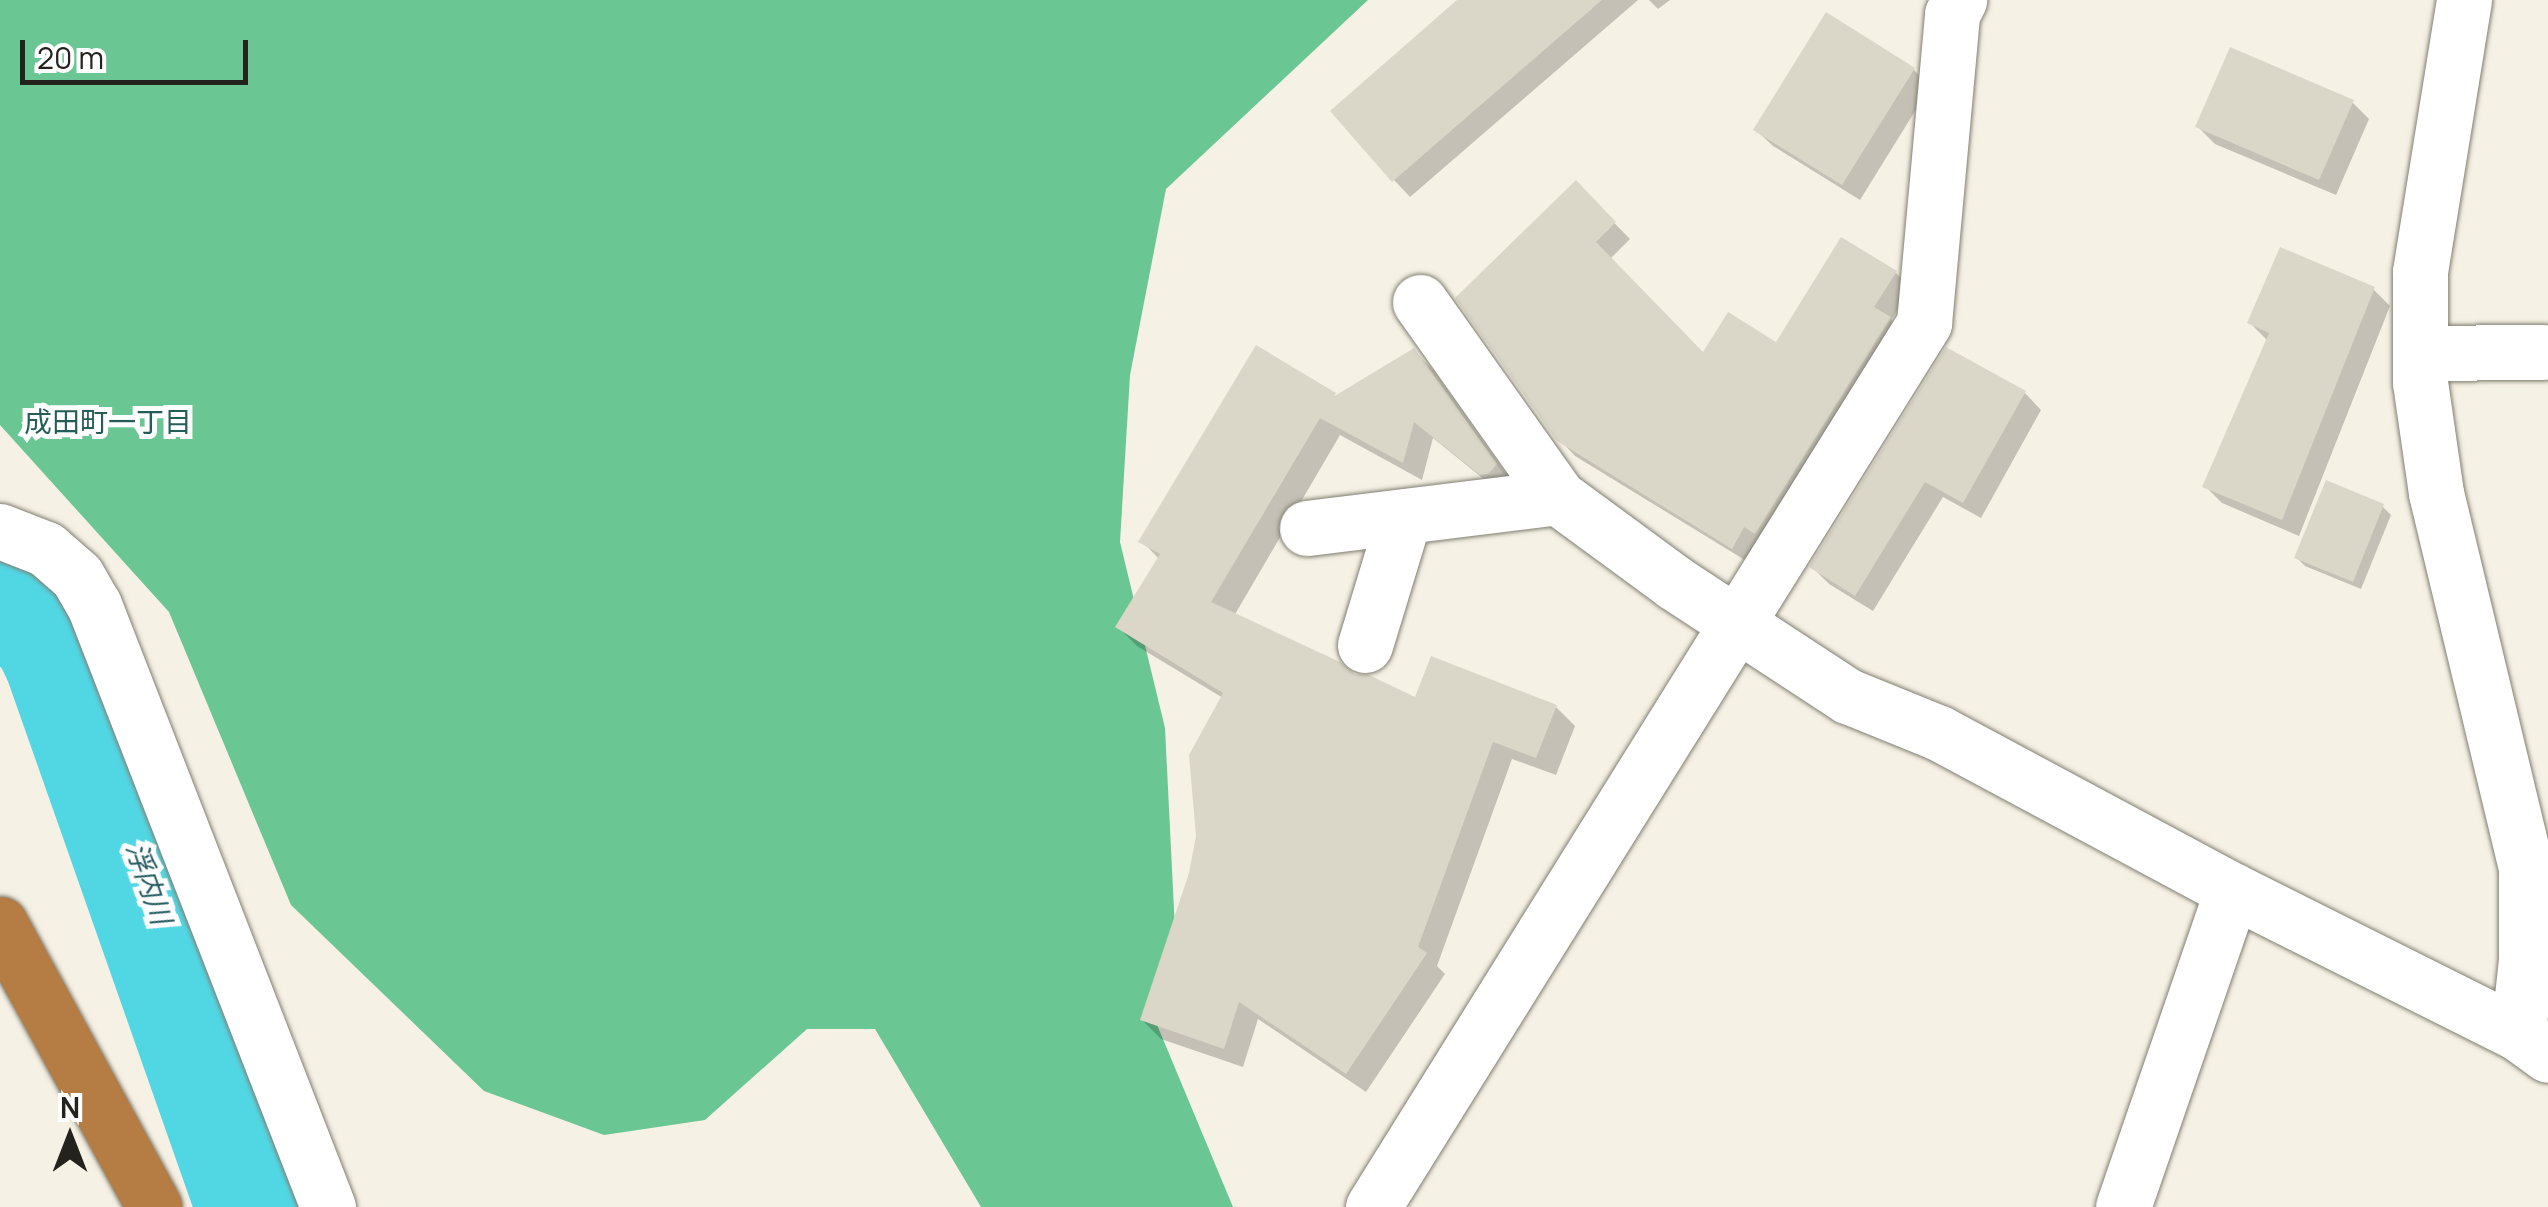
<!DOCTYPE html>
<html>
<head>
<meta charset="utf-8">
<style>
	body { margin:0 }
	#map { position:relative; width:2548px; height:1207px; overflow:hidden; background:#f5f1e4; font-family:Manrope,"Noto Sans JP",sans-serif }
	div>[style] { position:absolute }
	.forest>* { inset:0; background:#6ac693 }
	.shadow>* { inset:0; background:#0003 }
	.river>* { height:135px; margin:-67.5px; padding:0 67.5px; transform-origin:67.5px; border-radius:67.5px; background:#51d7e4 }
	.building>* { inset:0; background:#dad7c9 }
	.roads { filter:drop-shadow(0 0 2px #817e72) drop-shadow(0 0 2px #817e72) }
	.minor>* { height:55px; margin:-27.5px; padding:0 27.5px; transform-origin:27.5px; border-radius:27.5px; background:#fff }
	.motorway>* { height:55px; margin:-27.5px; padding:0 27.5px; transform-origin:27.5px; border-radius:27.5px; background:#b57c44 }
	span { translate:-50% -50%; white-space:nowrap; text-align:center; line-height:1.15; -webkit-text-stroke:10px #fff; paint-order:stroke }
	.neighbourhood-label { font-size:28px; color:#255e59 }
	.water-label { font-size:28px; color:#235b60; font-style:italic }
	.north { position:absolute; left:20px; top:1087px; width:100px; height:100px; -webkit-text-stroke:8px #fff; paint-order:stroke; rotate:0deg; font-size:28px; font-weight:700; line-height:40px; text-align:center; color:#23221d }
	.north::after { content:''; display:block; margin:auto; width:35px; height:45px; background:#23221d; clip-path:polygon(50% 0,100% 100%,50% 72%,0 100%) }
	.scale { position:absolute; left:20px; top:40px; width:228px; height:45px; box-sizing:border-box; border:5px solid #23221d; border-top:0; padding-left:12px; font-size:30px; line-height:35px; white-space:nowrap; color:#23221d; -webkit-text-stroke:8px #fff; paint-order:stroke }
</style>
</head>
<body>
<div id="map">
	<div class="forest">
		<div style="clip-path:polygon(0 0,1368px 0,1166px 189px,1130px 375px,1120px 542px,1165px 728px,1176px 950px,1150px 1008px,1233px 1207px,981px 1207px,875px 1029px,807px 1029px,705px 1120px,604px 1135px,484px 1091px,291px 905px,169px 612px,0 425px)"></div>
	</div>
	<div class="shadow">
		<div style="clip-path:polygon(1461px 0,1638px 0,1410px 197px,1394px 180px)"></div>
		<div style="clip-path:polygon(1649px 0,1670px 0,1658px 9px)"></div>
		<div style="clip-path:polygon(1914px 70px,1930px 87px,1860px 200px,1773px 146px,1756px 130px)"></div>
		<div style="clip-path:polygon(2352px 102px,2369px 119px,2336px 195px,2215px 144px,2198px 127px)"></div>
		<div style="clip-path:polygon(1576px 184px,1630px 239px,1610px 259px,1704px 356px,1777px 345px,1896px 273px,1911px 288px,1891px 320px,1905px 334px,1748px 562px,1575px 456px,1559px 439px)"></div>
		<div style="clip-path:polygon(2373px 289px,2390px 306px,2299px 536px,2222px 503px,2205px 486px,2268px 341px,2250px 323px)"></div>
		<div style="clip-path:polygon(1414px 351px,1433px 370px,1514px 485px,1501px 493px,1433px 438px,1422px 480px,1340px 435px,1234px 616px,1354px 677px,1417px 700px,1556px 707px,1575px 726px,1556px 775px,1512px 759px,1437px 966px,1445px 974px,1366px 1092px,1258px 1019px,1243px 1067px,1161px 1039px,1142px 1020px,1192px 874px,1223px 698px,1137px 646px,1118px 627px,1159px 559px,1142px 541px,1334px 395px,1337px 398px)"></div>
		<div style="clip-path:polygon(2025px 393px,2041px 410px,1981px 518px,1943px 497px,1873px 611px,1829px 584px,1812px 567px)"></div>
		<div style="clip-path:polygon(2382px 506px,2391px 515px,2361px 589px,2305px 566px,2297px 558px)"></div>
	</div>
	<div class="river">
		<div style="left:0;top:587px;width:62px;rotate:31.9deg"></div>
		<div style="left:53px;top:620px;width:39px;rotate:64deg"></div>
		<div style="left:70px;top:655px;width:585px;rotate:70.64deg"></div>
	</div>
	<div class="building">
		<div style="clip-path:polygon(1457px 0,1602px 0,1392px 182px,1330px 111px)"></div>
		<div style="clip-path:polygon(1826px 12px,1915px 68px,1842px 185px,1753px 130px)"></div>
		<div style="clip-path:polygon(2230px 47px,2354px 100px,2319px 180px,2195px 127px)"></div>
		<div style="clip-path:polygon(1576px 180px,1616px 222px,1596px 242px,1703px 352px,1728px 312px,1776px 342px,1841px 237px,1897px 271px,1874px 307px,1891px 317px,1755px 534px,1744px 527px,1732px 549px,1557px 441px,1455px 298px)"></div>
		<div style="clip-path:polygon(2280px 247px,2375px 287px,2282px 520px,2202px 487px,2269px 333px,2247px 323px)"></div>
		<div style="clip-path:polygon(1256px 345px,1336px 393px,1333px 397px,1414px 348px,1497px 464px,1488px 474px,1480px 475px,1414px 422px,1403px 463px,1320px 418px,1211px 602px,1340px 662px,1355px 674px,1369px 675px,1415px 697px,1431px 656px,1557px 705px,1536px 758px,1493px 742px,1418px 947px,1427px 953px,1346px 1074px,1239px 1002px,1224px 1049px,1140px 1020px,1189px 873px,1196px 836px,1189px 755px,1223px 693px,1115px 627px,1160px 554px,1138px 542px)"></div>
		<div style="clip-path:polygon(1946px 347px,2026px 391px,1963px 503px,1925px 482px,1855px 596px,1809px 567px)"></div>
		<div style="clip-path:polygon(2326px 480px,2384px 504px,2353px 582px,2294px 558px)"></div>
	</div>
	<div class="roads">
		<div class="minor">
			<div style="left:2464px;top:0;width:276px;rotate:99.2deg"></div>
			<div style="left:2420px;top:272px;width:110px;rotate:90deg"></div>
			<div style="left:2420px;top:382px;width:112px;rotate:81.8deg"></div>
			<div style="left:2436px;top:493px;width:385px;rotate:76.5deg"></div>
			<div style="left:2526px;top:867px;width:93px;rotate:90deg"></div>
			<div style="left:2526px;top:960px;width:73px;rotate:96.3deg"></div>
			<div style="left:1420px;top:302px;width:239px;rotate:54.7deg"></div>
			<div style="left:1558px;top:497px;width:145px;rotate:36.3deg"></div>
			<div style="left:1675px;top:583px;width:207px;rotate:33.2deg"></div>
			<div style="left:1848px;top:696px;width:98px;rotate:22.1deg"></div>
			<div style="left:1939px;top:733px;width:332px;rotate:28.2deg"></div>
			<div style="left:2232px;top:890px;width:320px;rotate:26.6deg"></div>
			<div style="left:2518px;top:1033px;width:37px;rotate:36deg"></div>
			<div style="left:2420px;top:353px;width:123px;rotate:-0.5deg"></div>
			<div style="left:1307px;top:528px;width:253px;rotate:-7deg"></div>
			<div style="left:0;top:531px;width:49px;rotate:21.4deg"></div>
			<div style="left:46px;top:549px;width:41px;rotate:41.1deg"></div>
			<div style="left:77px;top:576px;width:34px;rotate:60deg"></div>
			<div style="left:94px;top:605px;width:646px;rotate:68.76deg"></div>
			<div style="left:1365px;top:645px;width:134px;rotate:-73.1deg"></div>
			<div style="left:1373px;top:1207px;width:1042px;rotate:-58.06deg"></div>
			<div style="left:1924px;top:323px;width:310px;rotate:-84.8deg"></div>
			<div style="left:1952px;top:14px;width:16px;rotate:-63deg"></div>
			<div style="left:2123px;top:1207px;width:335px;rotate:-71deg"></div>
		</div>
		<div class="motorway">
			<div style="left:0;top:924px;width:322px;rotate:61.4deg"></div>
		</div>
	</div>
	<div class="neighbourhood-label">
		<span style="left:108px;top:421px">成田町一丁目</span>
	</div>
	<div class="water-label">
		<span style="left:150px;top:883px;rotate:71deg">浮内川</span>
	</div>
	<div class="north">N</div>
	<div class="scale">20 m</div>
</div>
</body>
</html>
